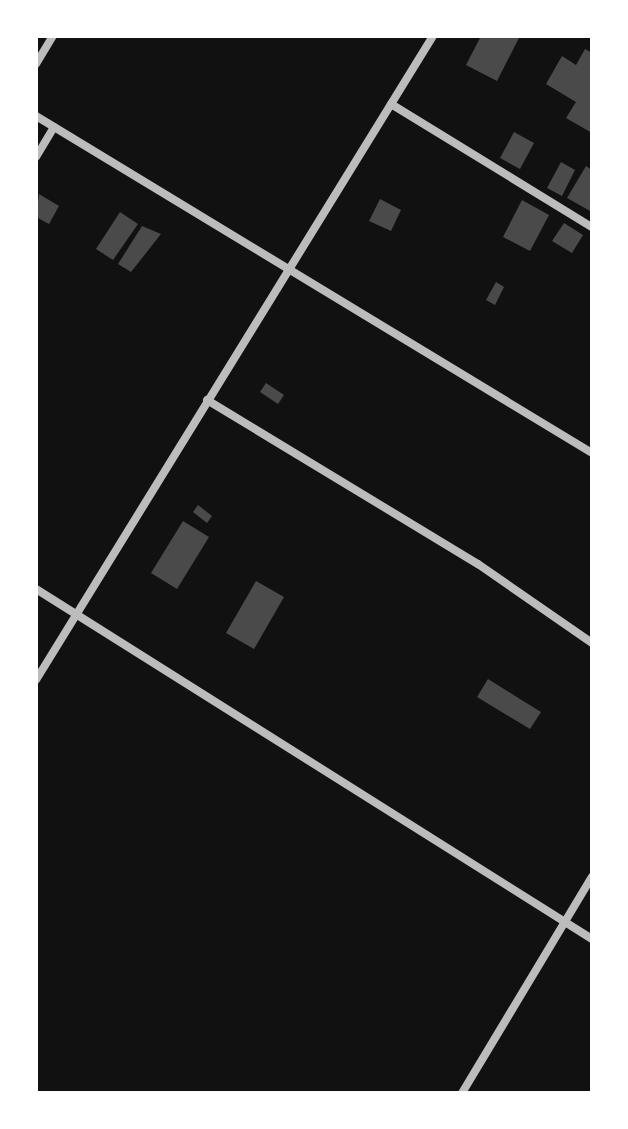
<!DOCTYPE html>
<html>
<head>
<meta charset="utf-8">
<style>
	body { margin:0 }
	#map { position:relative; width:628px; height:1129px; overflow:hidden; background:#111; font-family:"Varela Round",sans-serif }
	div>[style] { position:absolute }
	.building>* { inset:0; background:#4a4a4a }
	.minor>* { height:8px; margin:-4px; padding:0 4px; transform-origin:4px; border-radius:4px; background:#bcbcbc }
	span { translate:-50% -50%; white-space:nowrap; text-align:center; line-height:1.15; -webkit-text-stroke:8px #fff; paint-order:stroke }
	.frame { position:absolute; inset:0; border:38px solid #fff; pointer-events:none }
</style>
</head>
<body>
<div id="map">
	<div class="building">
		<div style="clip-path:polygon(481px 36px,520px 36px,497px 81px,466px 65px)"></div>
		<div style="clip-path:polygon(585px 49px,592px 53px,592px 133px,566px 118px,576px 102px,546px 84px,562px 56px,576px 65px)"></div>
		<div style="clip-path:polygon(514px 132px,534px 143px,520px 169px,500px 158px)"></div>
		<div style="clip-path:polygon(561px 162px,575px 170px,562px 196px,547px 188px)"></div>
		<div style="clip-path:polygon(586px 166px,592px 170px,592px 212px,567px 198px)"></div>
		<div style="clip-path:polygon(39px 194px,59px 206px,49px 224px,36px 217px)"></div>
		<div style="clip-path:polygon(380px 199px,401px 210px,391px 231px,369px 221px)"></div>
		<div style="clip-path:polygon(522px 200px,549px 215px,530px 251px,503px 237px)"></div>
		<div style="clip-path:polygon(120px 212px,138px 224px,113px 260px,96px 249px)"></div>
		<div style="clip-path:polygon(564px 223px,583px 235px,572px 253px,552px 241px)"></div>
		<div style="clip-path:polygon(142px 226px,161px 234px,131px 272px,118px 264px)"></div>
		<div style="clip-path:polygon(496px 282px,504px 287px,495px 305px,486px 300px)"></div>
		<div style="clip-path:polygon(266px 383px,284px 395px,278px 404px,260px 392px)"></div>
		<div style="clip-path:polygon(198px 505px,212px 516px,207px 523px,193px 512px)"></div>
		<div style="clip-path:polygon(183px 521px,209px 537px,177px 589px,151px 573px)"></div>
		<div style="clip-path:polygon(256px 581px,284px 597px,254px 649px,226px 633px)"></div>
		<div style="clip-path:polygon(488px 679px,541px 712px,530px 729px,477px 697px)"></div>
	</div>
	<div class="minor">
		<div style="left:36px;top:64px;width:33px;rotate:-59deg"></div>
		<div style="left:391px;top:104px;width:236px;rotate:31.5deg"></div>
		<div style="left:36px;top:116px;width:650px;rotate:31.22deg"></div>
		<div style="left:36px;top:157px;width:35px;rotate:-59deg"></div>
		<div style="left:207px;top:400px;width:317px;rotate:31.2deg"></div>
		<div style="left:478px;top:564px;width:139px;rotate:34.7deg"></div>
		<div style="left:36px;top:589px;width:657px;rotate:32.19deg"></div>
		<div style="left:36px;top:680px;width:757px;rotate:-58.35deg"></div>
		<div style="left:462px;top:1093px;width:252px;rotate:-59deg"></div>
	</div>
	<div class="frame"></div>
</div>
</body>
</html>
